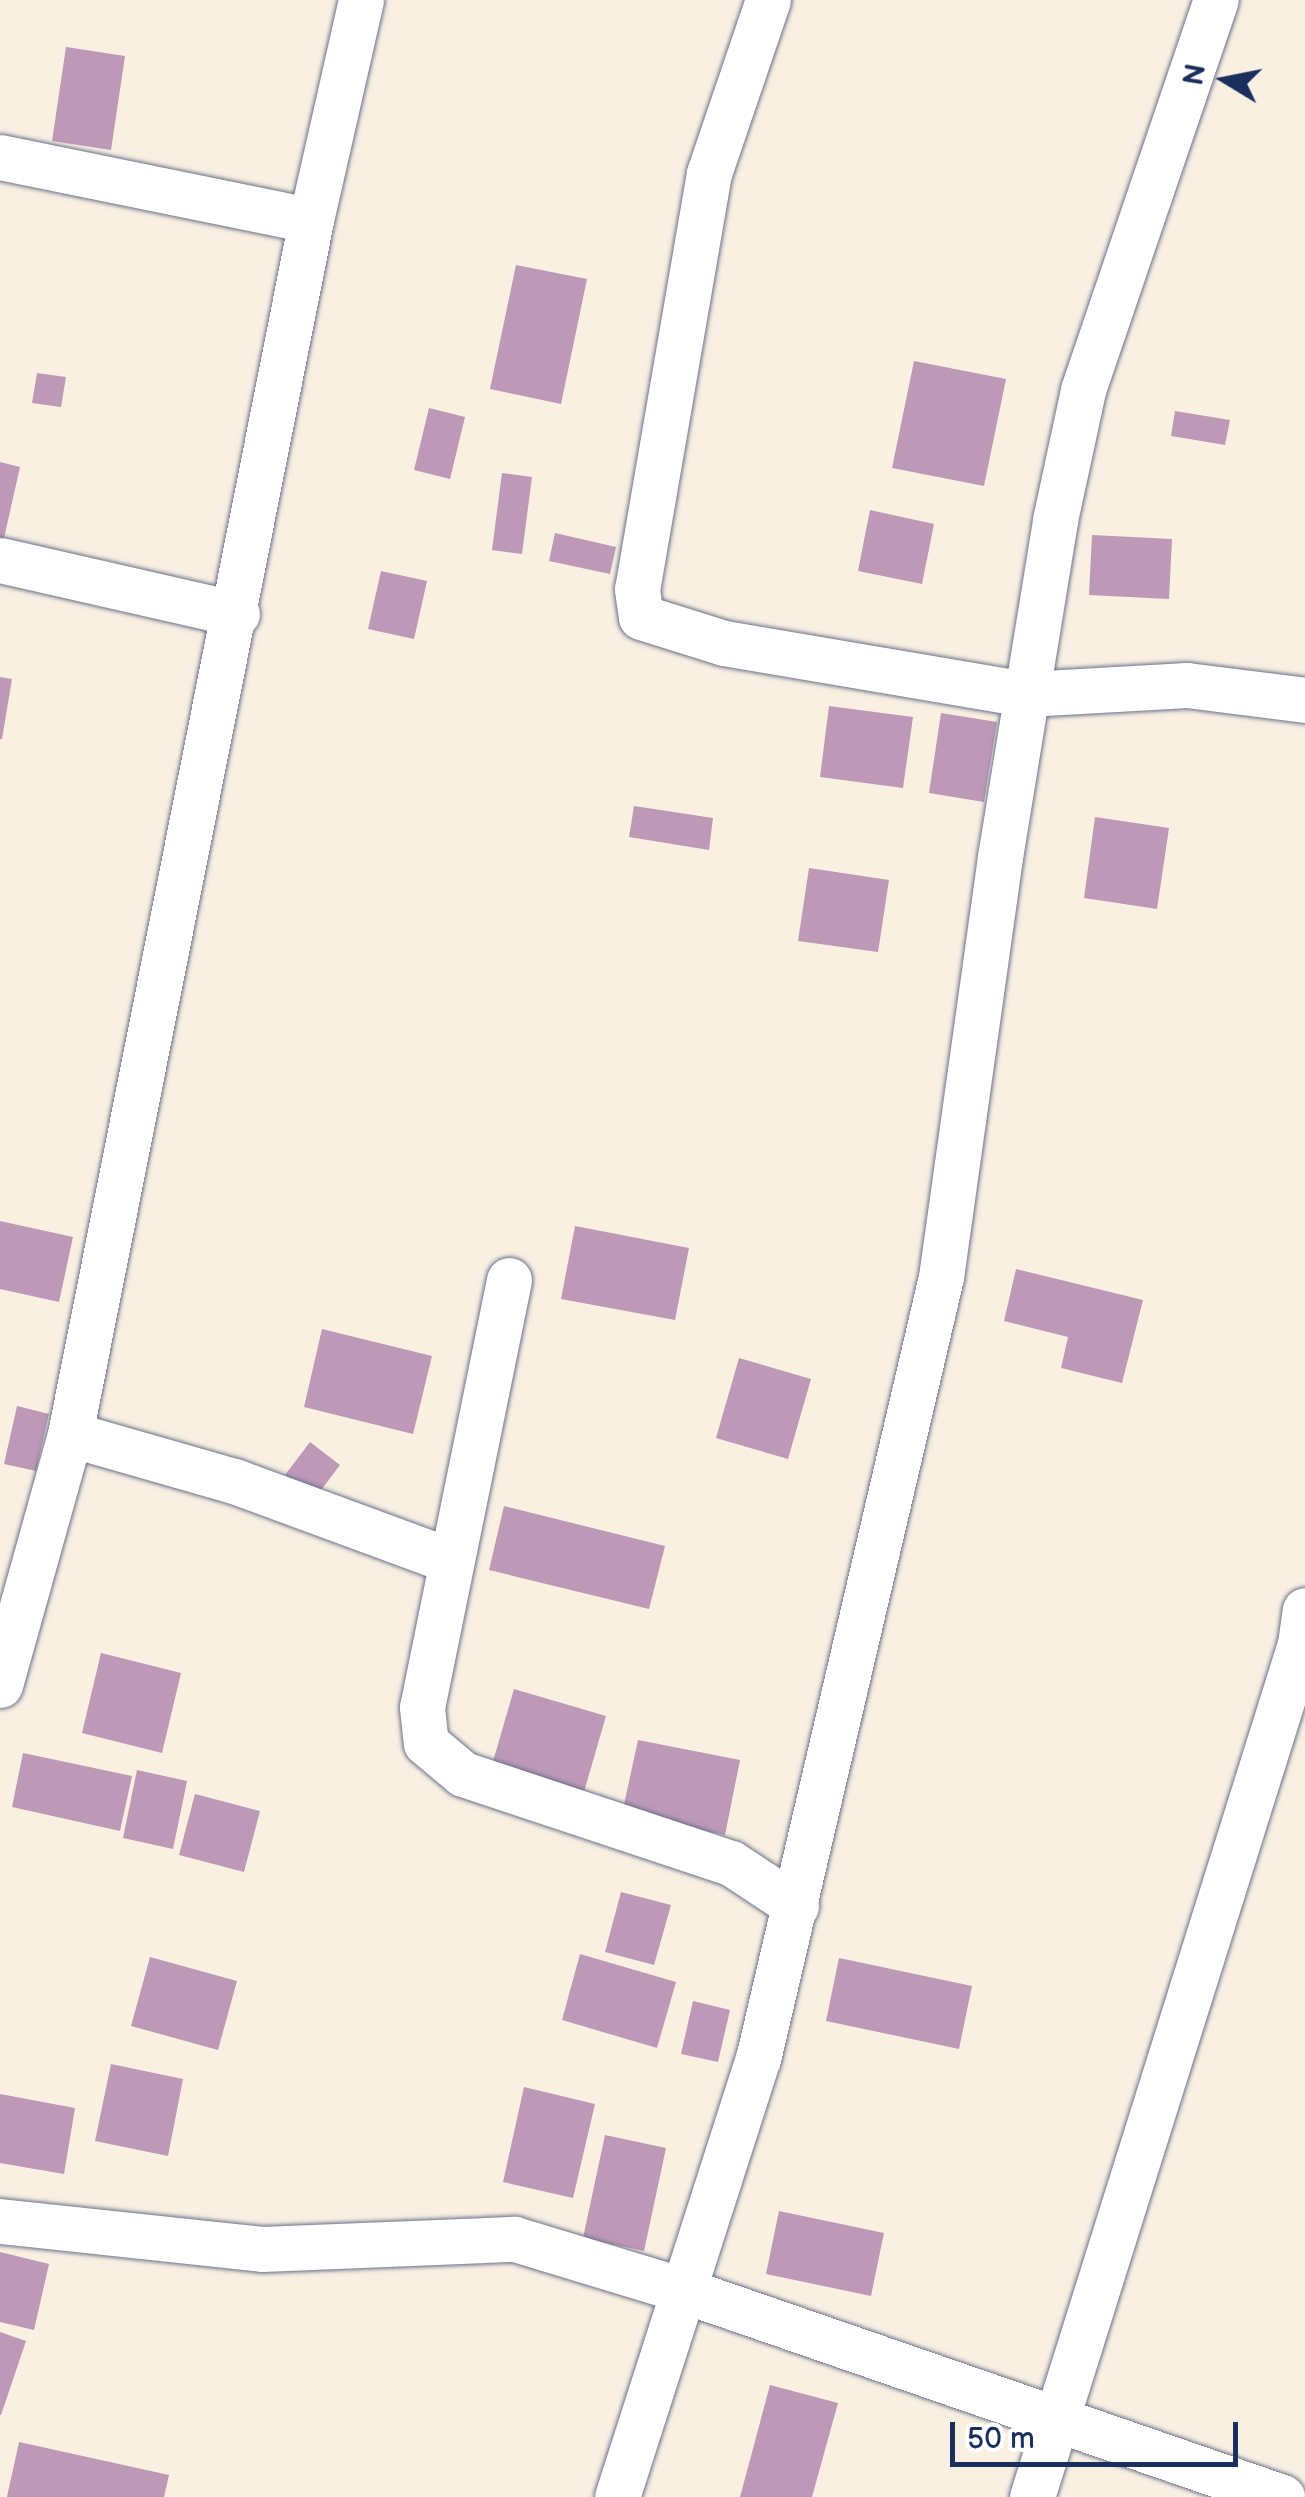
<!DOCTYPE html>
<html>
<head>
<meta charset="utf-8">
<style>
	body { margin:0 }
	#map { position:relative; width:1305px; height:2497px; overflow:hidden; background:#f9f0e2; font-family:"Balsamiq Sans",sans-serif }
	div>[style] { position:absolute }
	.building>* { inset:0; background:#be98b7 }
	.roads { filter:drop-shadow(0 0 2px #69738c) drop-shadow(0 0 2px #69738c) }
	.minor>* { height:45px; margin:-22.5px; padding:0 22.5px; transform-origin:22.5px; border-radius:22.5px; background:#fff }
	span { translate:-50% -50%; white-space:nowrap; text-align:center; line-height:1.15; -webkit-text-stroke:8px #fff; paint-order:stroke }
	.north { position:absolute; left:1175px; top:30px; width:100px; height:100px; -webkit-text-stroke:8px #fff; paint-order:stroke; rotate:280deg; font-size:28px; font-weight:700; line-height:40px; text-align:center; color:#1b2f5e }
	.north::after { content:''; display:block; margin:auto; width:35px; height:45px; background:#1b2f5e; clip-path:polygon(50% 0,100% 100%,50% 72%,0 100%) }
	.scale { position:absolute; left:950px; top:2422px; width:288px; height:45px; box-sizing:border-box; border:5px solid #1b2f5e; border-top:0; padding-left:12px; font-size:30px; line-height:35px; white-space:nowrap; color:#1b2f5e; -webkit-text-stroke:8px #fff; paint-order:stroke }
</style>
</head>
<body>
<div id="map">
	<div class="building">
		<div style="clip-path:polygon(66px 47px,125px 56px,111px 150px,52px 141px)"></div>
		<div style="clip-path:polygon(516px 265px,587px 279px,561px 404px,490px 389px)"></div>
		<div style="clip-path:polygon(914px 361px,1006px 379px,984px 486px,892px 468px)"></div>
		<div style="clip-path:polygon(37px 373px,66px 377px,61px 407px,32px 403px)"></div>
		<div style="clip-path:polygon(429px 408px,465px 417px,450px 479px,414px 470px)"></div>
		<div style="clip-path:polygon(1175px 411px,1230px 420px,1225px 445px,1171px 436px)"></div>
		<div style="clip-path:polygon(0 462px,20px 467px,2px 547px,0 547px)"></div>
		<div style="clip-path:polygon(502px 473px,532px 477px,522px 554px,492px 550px)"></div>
		<div style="clip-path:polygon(870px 510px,934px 524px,922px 584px,858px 571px)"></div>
		<div style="clip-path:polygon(555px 533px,616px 547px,610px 574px,549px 561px)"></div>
		<div style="clip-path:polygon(1092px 535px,1172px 539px,1169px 599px,1089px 595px)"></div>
		<div style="clip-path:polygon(381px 571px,427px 581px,414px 639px,368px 629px)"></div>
		<div style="clip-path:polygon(0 677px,12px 679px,2px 739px,0 739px)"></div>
		<div style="clip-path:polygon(829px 706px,913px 717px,903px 788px,820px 777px)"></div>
		<div style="clip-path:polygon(941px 713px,997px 722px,984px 802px,929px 793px)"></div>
		<div style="clip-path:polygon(634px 806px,713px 818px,709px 850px,629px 837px)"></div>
		<div style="clip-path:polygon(1095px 817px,1169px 828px,1157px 909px,1084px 898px)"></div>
		<div style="clip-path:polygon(809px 868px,889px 880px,878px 952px,798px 941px)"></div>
		<div style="clip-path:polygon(0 1221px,73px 1237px,59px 1302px,0 1289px)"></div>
		<div style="clip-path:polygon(575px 1226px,689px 1248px,675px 1320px,561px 1299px)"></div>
		<div style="clip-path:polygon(1016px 1269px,1143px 1300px,1122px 1383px,1061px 1368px,1068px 1337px,1004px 1321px)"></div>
		<div style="clip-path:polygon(322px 1329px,432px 1356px,413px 1434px,304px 1407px)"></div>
		<div style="clip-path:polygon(739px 1358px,811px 1379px,788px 1459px,716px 1438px)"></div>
		<div style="clip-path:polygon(17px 1406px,49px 1414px,36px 1471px,4px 1464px)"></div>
		<div style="clip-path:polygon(310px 1442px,340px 1465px,315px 1498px,285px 1475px)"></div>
		<div style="clip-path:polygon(504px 1506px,665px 1546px,649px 1609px,489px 1570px)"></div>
		<div style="clip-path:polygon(101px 1653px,181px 1673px,162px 1753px,82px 1733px)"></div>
		<div style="clip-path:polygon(514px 1689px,606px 1716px,584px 1792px,492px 1765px)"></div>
		<div style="clip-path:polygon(638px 1740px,740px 1760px,725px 1835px,622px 1814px)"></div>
		<div style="clip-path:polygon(23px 1753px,132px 1776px,120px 1831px,12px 1807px)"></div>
		<div style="clip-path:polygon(137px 1770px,187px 1781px,173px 1849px,123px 1838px)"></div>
		<div style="clip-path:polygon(195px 1794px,260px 1811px,244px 1872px,179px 1855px)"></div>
		<div style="clip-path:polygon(621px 1892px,671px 1905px,654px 1965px,605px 1952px)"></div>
		<div style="clip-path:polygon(580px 1954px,676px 1982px,657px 2048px,562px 2020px)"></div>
		<div style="clip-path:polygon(150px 1957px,237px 1981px,218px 2050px,131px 2026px)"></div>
		<div style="clip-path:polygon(839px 1958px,972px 1986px,959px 2049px,826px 2021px)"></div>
		<div style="clip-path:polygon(693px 2001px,730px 2010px,718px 2062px,681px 2054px)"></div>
		<div style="clip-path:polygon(111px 2064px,183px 2079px,168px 2156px,95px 2141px)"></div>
		<div style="clip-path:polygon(524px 2087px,595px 2104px,573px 2198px,503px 2182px)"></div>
		<div style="clip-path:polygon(0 2094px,75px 2108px,64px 2174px,0 2163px)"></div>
		<div style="clip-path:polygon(605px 2135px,666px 2148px,644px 2251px,583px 2238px)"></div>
		<div style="clip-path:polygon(779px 2211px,884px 2233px,871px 2296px,766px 2274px)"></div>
		<div style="clip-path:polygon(0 2252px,49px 2264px,34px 2330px,0 2322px)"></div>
		<div style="clip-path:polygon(0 2332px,26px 2341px,1px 2415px,0 2415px)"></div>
		<div style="clip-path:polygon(770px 2385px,838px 2403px,812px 2497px,740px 2497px)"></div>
		<div style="clip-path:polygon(19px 2442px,169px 2475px,164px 2497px,7px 2497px)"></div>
	</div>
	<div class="roads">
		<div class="minor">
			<div style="left:768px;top:0;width:183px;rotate:108.8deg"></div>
			<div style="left:709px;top:173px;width:422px;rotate:99.8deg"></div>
			<div style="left:637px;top:589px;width:28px;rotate:82deg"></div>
			<div style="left:641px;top:617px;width:87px;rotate:17.4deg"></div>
			<div style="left:724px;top:643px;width:307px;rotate:9.6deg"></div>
			<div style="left:1027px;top:694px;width:160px;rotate:-3.2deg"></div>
			<div style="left:1187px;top:685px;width:119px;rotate:7.2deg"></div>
			<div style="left:0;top:157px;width:317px;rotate:11.5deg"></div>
			<div style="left:0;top:560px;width:243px;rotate:12.8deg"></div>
			<div style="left:509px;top:1280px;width:436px;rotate:101.5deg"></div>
			<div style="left:422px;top:1707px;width:36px;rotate:84deg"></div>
			<div style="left:426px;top:1743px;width:48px;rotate:40deg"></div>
			<div style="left:463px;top:1774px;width:282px;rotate:18.4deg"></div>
			<div style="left:731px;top:1863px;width:78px;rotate:33.5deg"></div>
			<div style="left:70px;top:1434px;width:171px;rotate:16deg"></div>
			<div style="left:234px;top:1481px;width:229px;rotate:20.2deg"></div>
			<div style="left:0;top:1685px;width:261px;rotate:-74.4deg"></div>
			<div style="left:70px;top:1434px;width:1238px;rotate:-78.77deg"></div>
			<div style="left:311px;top:220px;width:226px;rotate:-77.2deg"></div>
			<div style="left:0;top:2221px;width:263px;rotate:6.1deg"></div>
			<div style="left:262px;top:2249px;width:253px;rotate:-2.3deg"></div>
			<div style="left:515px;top:2239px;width:176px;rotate:16.9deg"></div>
			<div style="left:683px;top:2290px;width:634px;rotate:19.06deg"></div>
			<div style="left:617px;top:2497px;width:460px;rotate:-72.2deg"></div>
			<div style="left:758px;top:2059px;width:803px;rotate:-76.83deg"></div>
			<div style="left:941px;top:1277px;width:424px;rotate:-82deg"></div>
			<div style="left:1000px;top:857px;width:341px;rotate:-80.7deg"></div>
			<div style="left:1055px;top:520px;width:133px;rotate:-77.8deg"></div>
			<div style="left:1083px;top:390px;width:412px;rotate:-71.2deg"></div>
			<div style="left:1032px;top:2497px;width:894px;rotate:-72.56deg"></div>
			<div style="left:1300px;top:1644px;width:34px;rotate:-82deg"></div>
		</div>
	</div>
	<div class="north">N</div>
	<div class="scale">50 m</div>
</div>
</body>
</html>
